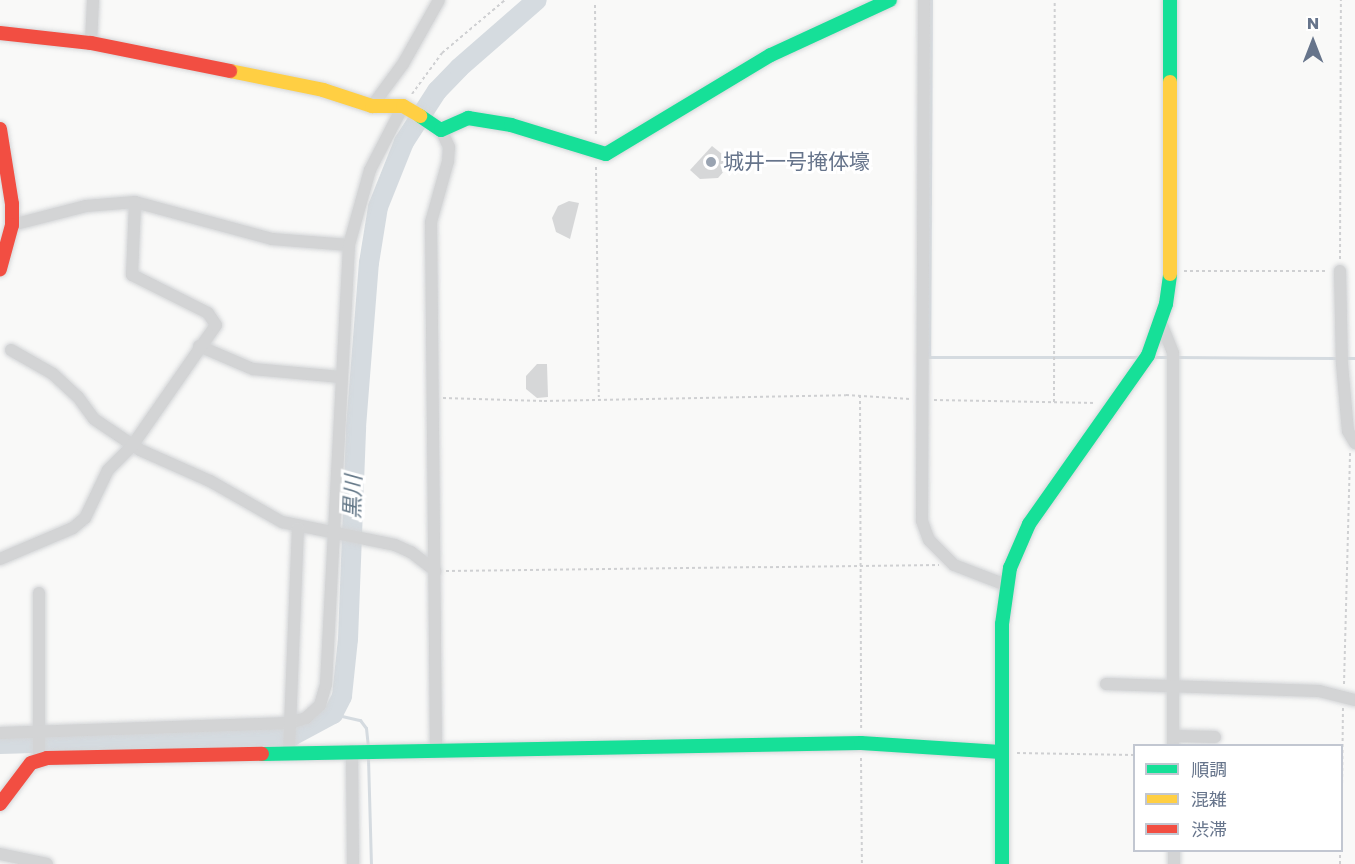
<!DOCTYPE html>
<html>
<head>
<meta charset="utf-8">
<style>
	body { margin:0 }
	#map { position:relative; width:1355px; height:864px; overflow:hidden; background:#f9f9f8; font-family:Poppins,"Noto Sans JP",sans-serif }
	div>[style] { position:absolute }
	.stream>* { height:3px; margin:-1.5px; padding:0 1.5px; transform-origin:1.5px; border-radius:1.5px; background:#d5dbe0 }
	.river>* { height:20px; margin:-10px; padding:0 10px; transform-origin:10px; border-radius:10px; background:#d5dbe0 }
	.building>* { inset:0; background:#d6d7d8 }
	.path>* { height:2px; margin-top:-1px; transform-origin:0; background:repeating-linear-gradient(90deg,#cfd0d2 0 3px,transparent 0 6px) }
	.roads { filter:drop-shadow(0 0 2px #d4d6d8) drop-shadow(0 0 2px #d4d6d8) }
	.street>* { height:12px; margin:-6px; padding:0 6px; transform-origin:6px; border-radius:6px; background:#d3d4d5 }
	.fast>* { height:14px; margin:-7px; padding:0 7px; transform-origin:7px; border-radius:7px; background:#16e098 }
	.slow>* { height:14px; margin:-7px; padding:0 7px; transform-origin:7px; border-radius:7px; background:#ffcf43 }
	.jam>* { height:14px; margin:-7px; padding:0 7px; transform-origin:7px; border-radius:7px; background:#f24e42 }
	.dots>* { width:16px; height:16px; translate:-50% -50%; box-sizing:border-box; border:3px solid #fff; border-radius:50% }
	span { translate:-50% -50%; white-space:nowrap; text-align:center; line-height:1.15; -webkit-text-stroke:6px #fff; paint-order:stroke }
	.poi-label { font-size:21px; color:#66748b }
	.left { translate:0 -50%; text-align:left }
	.water-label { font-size:22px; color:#627686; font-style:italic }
	.legend { position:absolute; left:1133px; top:744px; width:210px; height:108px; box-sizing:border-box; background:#fff; border:2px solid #c2c7d1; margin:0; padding:8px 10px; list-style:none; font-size:18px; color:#66748b }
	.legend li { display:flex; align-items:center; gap:12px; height:30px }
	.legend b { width:30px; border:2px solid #c2c7d1 }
	.north { position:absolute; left:1283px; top:12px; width:60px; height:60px; -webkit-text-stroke:4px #fff; paint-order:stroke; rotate:0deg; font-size:16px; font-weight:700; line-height:24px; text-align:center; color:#66748b }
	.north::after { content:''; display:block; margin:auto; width:21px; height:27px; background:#66748b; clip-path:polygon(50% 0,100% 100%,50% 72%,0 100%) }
</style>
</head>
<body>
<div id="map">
	<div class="stream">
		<div style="left:931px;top:0;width:357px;rotate:90.3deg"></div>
		<div style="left:929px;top:357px;width:208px"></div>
		<div style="left:1153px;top:357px;width:17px"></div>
		<div style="left:1177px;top:357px;width:161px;rotate:0.4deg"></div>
		<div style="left:1345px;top:358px;width:10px"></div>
		<div style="left:333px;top:714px;width:28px;rotate:13deg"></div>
		<div style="left:360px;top:720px;width:10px;rotate:53deg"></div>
		<div style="left:366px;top:728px;width:18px;rotate:84deg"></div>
		<div style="left:368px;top:758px;width:106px;rotate:88.4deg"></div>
	</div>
	<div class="river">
		<div style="left:0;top:744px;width:292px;rotate:-1.6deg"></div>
		<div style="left:292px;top:736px;width:47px;rotate:-28.2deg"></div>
		<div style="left:333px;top:714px;width:20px;rotate:-63deg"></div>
		<div style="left:342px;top:696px;width:57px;rotate:-84deg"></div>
		<div style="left:348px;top:639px;width:212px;rotate:-87.8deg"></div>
		<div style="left:356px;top:427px;width:165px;rotate:-85.5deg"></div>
		<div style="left:369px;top:263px;width:57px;rotate:-80.9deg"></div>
		<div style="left:378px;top:207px;width:70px;rotate:-68.2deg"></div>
		<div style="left:404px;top:142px;width:61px;rotate:-57.1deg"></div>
		<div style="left:437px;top:91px;width:32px;rotate:-46deg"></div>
		<div style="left:459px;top:68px;width:103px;rotate:-41.1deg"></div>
	</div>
	<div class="building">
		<div style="clip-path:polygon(712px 146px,722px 154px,725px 170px,718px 178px,700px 179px,690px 170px)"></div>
		<div style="clip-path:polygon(569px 201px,579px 203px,570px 239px,556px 232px,552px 218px,558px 206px)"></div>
		<div style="clip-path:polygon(537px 364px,547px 364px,548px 397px,537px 398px,526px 389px,526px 376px)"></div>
	</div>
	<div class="path">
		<div style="left:595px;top:5px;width:132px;rotate:89.6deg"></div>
		<div style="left:412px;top:94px;width:51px;rotate:-53.8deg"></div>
		<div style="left:442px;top:53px;width:82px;rotate:-40.1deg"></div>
		<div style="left:596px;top:167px;width:230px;rotate:89.3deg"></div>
		<div style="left:1340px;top:259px;width:259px;rotate:-89.8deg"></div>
		<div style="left:1184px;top:271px;width:144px"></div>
		<div style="left:860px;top:395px;width:334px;rotate:89.8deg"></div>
		<div style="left:443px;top:398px;width:101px;rotate:1.7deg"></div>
		<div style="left:544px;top:401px;width:302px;rotate:-1.1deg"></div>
		<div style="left:846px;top:395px;width:64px;rotate:3.6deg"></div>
		<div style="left:934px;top:400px;width:162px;rotate:1.1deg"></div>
		<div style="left:1054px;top:402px;width:402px;rotate:-89.9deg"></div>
		<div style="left:446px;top:571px;width:493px;rotate:-0.7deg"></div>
		<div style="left:1344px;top:684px;width:231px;rotate:-88.5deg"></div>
		<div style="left:1017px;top:753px;width:117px;rotate:1deg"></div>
		<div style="left:861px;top:758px;width:106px;rotate:89.5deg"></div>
		<div style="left:1342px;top:789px;width:81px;rotate:-89.3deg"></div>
		<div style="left:1340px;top:864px;width:14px;rotate:-90deg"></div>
	</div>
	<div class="roads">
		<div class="street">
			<div style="left:924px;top:0;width:521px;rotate:90.22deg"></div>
			<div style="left:922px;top:521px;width:20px;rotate:70deg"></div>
			<div style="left:929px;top:540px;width:35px;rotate:45deg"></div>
			<div style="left:954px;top:565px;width:56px;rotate:21deg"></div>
			<div style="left:91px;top:43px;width:43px;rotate:-87.3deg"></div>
			<div style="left:372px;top:106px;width:52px;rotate:-53.6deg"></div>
			<div style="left:403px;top:64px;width:73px;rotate:-60.6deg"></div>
			<div style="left:12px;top:225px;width:76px;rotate:-14.4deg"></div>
			<div style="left:86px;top:206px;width:49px;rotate:-4.7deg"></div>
			<div style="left:135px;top:202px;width:142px;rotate:15.1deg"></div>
			<div style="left:272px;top:239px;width:77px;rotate:4.5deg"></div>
			<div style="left:1340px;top:271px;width:93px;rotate:88.8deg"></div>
			<div style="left:1342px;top:364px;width:67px;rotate:84.9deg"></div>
			<div style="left:1348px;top:431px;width:14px;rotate:60deg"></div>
			<div style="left:1161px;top:323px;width:32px;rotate:68deg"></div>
			<div style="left:1173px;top:353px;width:393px;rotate:90deg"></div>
			<div style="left:199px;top:346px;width:59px;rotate:23.1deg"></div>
			<div style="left:253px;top:369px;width:88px;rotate:5.2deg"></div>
			<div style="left:11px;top:350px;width:48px;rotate:29.7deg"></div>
			<div style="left:53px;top:374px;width:34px;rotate:43deg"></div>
			<div style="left:78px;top:397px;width:27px;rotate:54deg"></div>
			<div style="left:94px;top:419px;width:55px;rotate:34deg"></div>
			<div style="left:140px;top:450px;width:77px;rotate:23.9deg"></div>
			<div style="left:210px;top:481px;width:83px;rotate:29.7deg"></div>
			<div style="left:282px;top:522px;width:115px;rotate:11.5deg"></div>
			<div style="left:395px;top:545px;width:17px;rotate:24deg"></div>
			<div style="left:411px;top:552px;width:31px;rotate:38deg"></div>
			<div style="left:0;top:559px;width:79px;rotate:-23deg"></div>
			<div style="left:73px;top:528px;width:16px;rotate:-40deg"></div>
			<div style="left:85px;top:518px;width:53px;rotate:-64.4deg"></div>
			<div style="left:108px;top:470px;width:34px;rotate:-45deg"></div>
			<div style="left:132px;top:446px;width:147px;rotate:-55.2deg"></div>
			<div style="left:216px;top:325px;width:14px;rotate:-124deg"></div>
			<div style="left:208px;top:313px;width:85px;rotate:-153.4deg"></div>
			<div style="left:132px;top:275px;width:73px;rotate:-87.6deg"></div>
			<div style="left:39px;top:593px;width:166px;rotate:90deg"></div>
			<div style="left:1106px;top:684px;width:213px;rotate:1.9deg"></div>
			<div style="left:1319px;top:691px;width:37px;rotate:14deg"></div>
			<div style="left:0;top:733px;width:289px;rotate:-2deg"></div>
			<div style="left:289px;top:723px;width:18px;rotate:-16deg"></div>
			<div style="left:306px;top:718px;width:19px;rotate:-43deg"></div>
			<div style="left:320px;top:705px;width:22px;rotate:-74deg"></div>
			<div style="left:326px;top:684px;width:440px;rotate:-87deg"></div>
			<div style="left:349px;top:245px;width:78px;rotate:-74.4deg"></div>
			<div style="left:370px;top:170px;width:72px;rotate:-62.7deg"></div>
			<div style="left:1173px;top:736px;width:42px;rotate:1.4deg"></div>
			<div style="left:436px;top:750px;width:528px;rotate:-90.54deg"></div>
			<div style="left:431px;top:222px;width:63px;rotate:-74.4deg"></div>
			<div style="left:448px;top:161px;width:14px;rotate:-86deg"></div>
			<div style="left:449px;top:147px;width:19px;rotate:-115deg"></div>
			<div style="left:289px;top:751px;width:223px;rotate:-87.7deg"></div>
			<div style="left:352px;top:751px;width:113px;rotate:89.5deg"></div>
			<div style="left:1174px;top:850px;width:14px;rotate:90deg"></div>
			<div style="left:0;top:854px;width:48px;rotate:12deg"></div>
		</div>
		<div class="fast">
			<div style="left:1170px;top:0;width:82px;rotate:90deg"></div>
			<div style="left:420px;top:116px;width:25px;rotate:34deg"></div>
			<div style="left:441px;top:130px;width:30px;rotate:-24deg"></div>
			<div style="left:468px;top:118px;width:44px;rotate:9.2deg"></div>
			<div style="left:511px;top:125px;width:99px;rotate:17deg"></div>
			<div style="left:606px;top:154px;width:192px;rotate:-31deg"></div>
			<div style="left:771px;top:55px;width:131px;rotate:-24.8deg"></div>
			<div style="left:262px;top:754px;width:599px;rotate:-1.05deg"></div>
			<div style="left:861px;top:743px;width:140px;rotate:3.7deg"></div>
			<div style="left:1002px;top:864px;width:240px;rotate:-90deg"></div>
			<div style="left:1002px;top:624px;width:57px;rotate:-81.9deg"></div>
			<div style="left:1010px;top:568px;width:48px;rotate:-66.6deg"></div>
			<div style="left:1029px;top:524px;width:207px;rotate:-54.8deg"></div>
			<div style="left:1148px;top:355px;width:54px;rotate:-70.6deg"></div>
			<div style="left:1166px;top:304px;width:30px;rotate:-82deg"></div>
		</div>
		<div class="slow">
			<div style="left:230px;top:71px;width:95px;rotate:11.5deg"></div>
			<div style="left:323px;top:90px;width:52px;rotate:18.1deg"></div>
			<div style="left:372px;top:106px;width:31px"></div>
			<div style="left:403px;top:106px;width:20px;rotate:30deg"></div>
			<div style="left:1170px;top:274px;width:192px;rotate:-90deg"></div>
		</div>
		<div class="jam">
			<div style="left:0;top:33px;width:92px;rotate:6.3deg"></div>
			<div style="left:91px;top:43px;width:142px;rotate:11.4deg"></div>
			<div style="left:0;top:129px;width:76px;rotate:80.9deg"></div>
			<div style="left:12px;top:204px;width:21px;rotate:90deg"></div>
			<div style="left:12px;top:225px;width:46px;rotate:105.3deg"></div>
			<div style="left:0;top:804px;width:51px;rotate:-52.9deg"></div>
			<div style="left:31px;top:763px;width:17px;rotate:-17deg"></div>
			<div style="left:47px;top:758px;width:215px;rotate:-1.1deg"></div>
		</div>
	</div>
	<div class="dots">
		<div style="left:711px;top:162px;background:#99a3b1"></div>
	</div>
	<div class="poi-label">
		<span class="left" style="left:723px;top:162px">城井一号掩体壕</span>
	</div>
	<div class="water-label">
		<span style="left:353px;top:497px;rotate:-88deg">黒川</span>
	</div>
	<ul class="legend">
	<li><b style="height:8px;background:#16e098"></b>順調</li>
	<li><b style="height:8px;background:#ffcf43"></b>混雑</li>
	<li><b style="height:8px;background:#f24e42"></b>渋滞</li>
	</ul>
	<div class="north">N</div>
</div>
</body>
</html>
